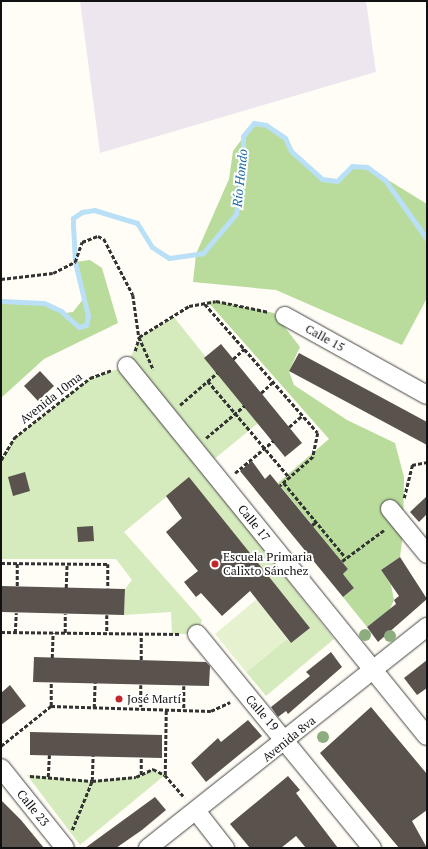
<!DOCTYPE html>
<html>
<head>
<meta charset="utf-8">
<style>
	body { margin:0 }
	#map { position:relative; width:428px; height:849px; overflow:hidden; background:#fffdf5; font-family:"PT Serif",serif }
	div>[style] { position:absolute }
	.industrial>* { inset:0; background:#eee6ef }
	.green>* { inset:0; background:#d5ebbd }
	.forest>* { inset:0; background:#b9dc9c }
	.pitch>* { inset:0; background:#e6f2cf }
	.stream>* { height:5px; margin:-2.5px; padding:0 2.5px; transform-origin:2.5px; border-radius:2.5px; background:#b9e0f7 }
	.building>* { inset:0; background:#5a524d }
	.path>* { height:2.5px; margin-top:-1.25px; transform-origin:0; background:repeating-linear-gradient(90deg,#333 0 4px,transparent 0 6px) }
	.roads { filter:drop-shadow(0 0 1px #444) drop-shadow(0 0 1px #444) }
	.minor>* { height:18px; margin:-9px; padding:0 9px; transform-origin:9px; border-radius:9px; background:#fff }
	.trees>* { width:12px; height:12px; margin:-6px; border-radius:50%; background:#8dad7f }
	.dots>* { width:11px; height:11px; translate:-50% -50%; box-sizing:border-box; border:2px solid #fff; border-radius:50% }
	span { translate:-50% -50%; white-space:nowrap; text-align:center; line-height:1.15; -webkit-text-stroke:4px #fff; paint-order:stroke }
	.street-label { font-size:12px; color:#111 }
	.poi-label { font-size:12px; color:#111 }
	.left { translate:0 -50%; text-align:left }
	.water-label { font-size:13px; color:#1768a6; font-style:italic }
	.frame { position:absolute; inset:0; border:2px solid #111; pointer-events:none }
</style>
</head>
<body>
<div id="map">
	<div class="industrial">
		<div style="clip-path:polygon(80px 1px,366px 1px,376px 72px,100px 153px)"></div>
	</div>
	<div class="green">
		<div style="clip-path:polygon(174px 317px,258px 423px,201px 470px,334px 639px,266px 696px,246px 672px,287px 639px,291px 643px,310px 628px,189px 478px,124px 532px,202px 620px,197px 634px,172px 634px,171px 612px,124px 615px,125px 589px,132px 580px,116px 559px,1px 559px,1px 460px,14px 438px,90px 378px,127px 366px,139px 337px)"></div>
		<div style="clip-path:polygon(153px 769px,165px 775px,80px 845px,27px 775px,92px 781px,136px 777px)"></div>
	</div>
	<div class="forest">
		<div style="clip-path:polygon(254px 123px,266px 125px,285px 138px,291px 151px,322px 179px,337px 181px,352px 166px,367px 167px,427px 204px,427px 298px,402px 345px,276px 290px,193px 282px,196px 254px,229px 179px,233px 151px)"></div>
		<div style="clip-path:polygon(90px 260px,102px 268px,118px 323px,44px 359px,1px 398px,1px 301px,44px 303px,65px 313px,73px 312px,84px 298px,75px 262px)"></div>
		<div style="clip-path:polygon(216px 301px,274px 313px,300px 347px,289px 371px,294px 385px,347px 420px,395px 443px,404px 477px,403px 534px,400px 557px,381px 570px,391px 585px,394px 600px,390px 609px,367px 627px,343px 597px,354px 588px,343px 574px,348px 569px,278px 483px,329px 439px,208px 302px)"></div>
	</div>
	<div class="pitch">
		<div style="clip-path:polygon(257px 599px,287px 639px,246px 672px,215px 634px)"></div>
	</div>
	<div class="stream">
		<div style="left:1px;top:301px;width:43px;rotate:2.7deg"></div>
		<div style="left:44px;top:303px;width:19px;rotate:25deg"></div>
		<div style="left:61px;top:311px;width:24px;rotate:42deg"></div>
		<div style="left:79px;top:327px;width:7px;rotate:-16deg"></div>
		<div style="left:86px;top:325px;width:9px;rotate:-77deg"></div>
		<div style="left:88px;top:316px;width:56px;rotate:-103.5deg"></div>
		<div style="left:75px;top:262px;width:34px;rotate:-93deg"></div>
		<div style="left:73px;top:228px;width:10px;rotate:-90deg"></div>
		<div style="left:73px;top:218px;width:11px;rotate:-34deg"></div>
		<div style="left:82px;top:212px;width:12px;rotate:-9deg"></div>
		<div style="left:94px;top:210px;width:45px;rotate:16.8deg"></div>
		<div style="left:137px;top:223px;width:28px;rotate:58deg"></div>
		<div style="left:152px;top:247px;width:20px;rotate:33deg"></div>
		<div style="left:169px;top:258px;width:34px;rotate:-8deg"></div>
		<div style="left:203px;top:253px;width:51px;rotate:-49.8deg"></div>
		<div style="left:236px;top:214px;width:49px;rotate:-81.7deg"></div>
		<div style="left:243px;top:166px;width:30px;rotate:-90deg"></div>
		<div style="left:243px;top:136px;width:17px;rotate:-50deg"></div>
		<div style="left:254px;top:123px;width:12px;rotate:9deg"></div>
		<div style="left:266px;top:125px;width:23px;rotate:34deg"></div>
		<div style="left:285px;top:138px;width:14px;rotate:65deg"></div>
		<div style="left:291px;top:151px;width:42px;rotate:42.1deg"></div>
		<div style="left:322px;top:179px;width:15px;rotate:8deg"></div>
		<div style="left:337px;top:181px;width:21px;rotate:-45deg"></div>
		<div style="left:352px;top:166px;width:15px;rotate:4deg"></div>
		<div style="left:367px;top:167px;width:22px;rotate:36deg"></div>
		<div style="left:385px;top:180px;width:72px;rotate:54.6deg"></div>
	</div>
	<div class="building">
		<div style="clip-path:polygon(221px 344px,302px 443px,285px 457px,204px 358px)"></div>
		<div style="clip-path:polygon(299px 353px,427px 422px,427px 445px,289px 371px)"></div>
		<div style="clip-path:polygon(40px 371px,54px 386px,38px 401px,24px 386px)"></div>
		<div style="clip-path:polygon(252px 461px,265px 479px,270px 474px,348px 569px,343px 574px,354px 588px,343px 597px,240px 471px)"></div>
		<div style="clip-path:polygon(25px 472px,30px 491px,13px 496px,8px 477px)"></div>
		<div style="clip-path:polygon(189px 477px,310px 628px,291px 643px,250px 591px,222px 616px,201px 593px,196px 597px,184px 582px,198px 571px,166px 532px,182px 518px,166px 496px)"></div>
		<div style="clip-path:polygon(427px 496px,427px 514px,419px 522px,410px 512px)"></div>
		<div style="clip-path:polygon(93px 526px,94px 541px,78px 542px,77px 527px)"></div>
		<div style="clip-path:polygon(400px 557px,427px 599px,378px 642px,367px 627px,396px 604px,394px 600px,399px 596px,381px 570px)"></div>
		<div style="clip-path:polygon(1px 586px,125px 589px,124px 615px,1px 612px)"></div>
		<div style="clip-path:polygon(331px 652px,342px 667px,288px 714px,286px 711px,278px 717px,271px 707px,310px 676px,306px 672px)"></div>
		<div style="clip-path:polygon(34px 657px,206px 662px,210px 666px,209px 686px,33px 682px)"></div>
		<div style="clip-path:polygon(427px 660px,427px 688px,417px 695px,404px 678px)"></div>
		<div style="clip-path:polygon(10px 685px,26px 706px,1px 725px,1px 693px)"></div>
		<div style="clip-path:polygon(371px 707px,427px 774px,427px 810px,412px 821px,427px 848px,399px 848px,320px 753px)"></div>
		<div style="clip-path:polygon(248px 720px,262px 736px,206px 782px,191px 763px,218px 738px,221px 742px)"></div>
		<div style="clip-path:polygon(30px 732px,162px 735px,162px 758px,30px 755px)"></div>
		<div style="clip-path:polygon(288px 776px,300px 790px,296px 793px,338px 848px,306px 848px,296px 836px,281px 848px,250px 848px,230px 824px)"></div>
		<div style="clip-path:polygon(155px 797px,166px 810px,142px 830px,116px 848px,85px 848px)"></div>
		<div style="clip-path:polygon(1px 800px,21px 820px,44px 848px,1px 848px)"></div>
	</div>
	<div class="path">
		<div style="left:1px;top:279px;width:52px;rotate:-6.6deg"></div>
		<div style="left:53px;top:273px;width:25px;rotate:-27deg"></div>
		<div style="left:75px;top:262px;width:21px;rotate:-71deg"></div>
		<div style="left:82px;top:242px;width:17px;rotate:-21deg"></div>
		<div style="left:98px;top:236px;width:7px;rotate:27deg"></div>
		<div style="left:104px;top:239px;width:63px;rotate:62.6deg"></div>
		<div style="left:133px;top:295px;width:42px;rotate:81.9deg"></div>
		<div style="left:139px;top:337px;width:36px;rotate:66deg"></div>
		<div style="left:205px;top:304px;width:171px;rotate:48.8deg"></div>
		<div style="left:318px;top:433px;width:25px;rotate:102deg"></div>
		<div style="left:313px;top:457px;width:44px;rotate:138.7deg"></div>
		<div style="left:135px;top:351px;width:15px;rotate:-74deg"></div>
		<div style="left:139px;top:337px;width:59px;rotate:-31.8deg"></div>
		<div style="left:189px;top:306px;width:27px;rotate:-10deg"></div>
		<div style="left:216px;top:301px;width:54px;rotate:11.7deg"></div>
		<div style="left:233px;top:359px;width:15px;rotate:-42deg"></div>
		<div style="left:208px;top:381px;width:127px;rotate:49.8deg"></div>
		<div style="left:261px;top:393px;width:16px;rotate:-43deg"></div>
		<div style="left:180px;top:405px;width:49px;rotate:-40.9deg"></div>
		<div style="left:289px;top:427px;width:18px;rotate:-41deg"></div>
		<div style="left:206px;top:438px;width:50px;rotate:-40.1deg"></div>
		<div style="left:1px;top:460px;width:26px;rotate:-59deg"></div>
		<div style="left:14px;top:438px;width:97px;rotate:-38.3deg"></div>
		<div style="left:90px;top:378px;width:23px;rotate:-20deg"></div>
		<div style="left:235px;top:473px;width:50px;rotate:-40.1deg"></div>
		<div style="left:284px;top:483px;width:97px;rotate:50.4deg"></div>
		<div style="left:404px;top:498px;width:34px;rotate:-76deg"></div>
		<div style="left:412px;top:465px;width:15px;rotate:-11deg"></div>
		<div style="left:312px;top:525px;width:5px;rotate:-37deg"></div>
		<div style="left:342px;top:561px;width:52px;rotate:-36.4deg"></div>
		<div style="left:1px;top:563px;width:107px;rotate:0.5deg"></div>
		<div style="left:108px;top:564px;width:24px;rotate:90deg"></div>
		<div style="left:17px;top:586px;width:23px;rotate:-90deg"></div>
		<div style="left:66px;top:588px;width:24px;rotate:-88deg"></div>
		<div style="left:107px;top:615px;width:18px;rotate:90deg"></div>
		<div style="left:1px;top:632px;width:180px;rotate:0.6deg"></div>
		<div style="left:15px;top:633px;width:20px;rotate:-87deg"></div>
		<div style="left:65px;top:633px;width:19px;rotate:-90deg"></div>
		<div style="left:52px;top:658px;width:25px;rotate:-88deg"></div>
		<div style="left:141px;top:660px;width:27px;rotate:-90deg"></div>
		<div style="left:141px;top:685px;width:24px;rotate:90deg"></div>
		<div style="left:184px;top:686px;width:24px;rotate:90deg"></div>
		<div style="left:51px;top:706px;width:24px;rotate:-90deg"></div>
		<div style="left:94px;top:708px;width:25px;rotate:-88deg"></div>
		<div style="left:1px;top:746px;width:64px;rotate:-38.7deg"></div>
		<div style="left:51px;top:706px;width:160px;rotate:1.8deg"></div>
		<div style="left:211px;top:711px;width:21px;rotate:-25deg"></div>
		<div style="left:141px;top:775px;width:18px;rotate:-90deg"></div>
		<div style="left:165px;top:775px;width:65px;rotate:-89.1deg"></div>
		<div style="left:30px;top:776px;width:62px;rotate:4.6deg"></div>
		<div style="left:92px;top:781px;width:44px;rotate:-5.2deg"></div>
		<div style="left:136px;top:777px;width:19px;rotate:-25deg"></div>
		<div style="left:153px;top:769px;width:13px;rotate:27deg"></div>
		<div style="left:165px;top:775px;width:30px;rotate:49deg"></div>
		<div style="left:48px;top:777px;width:22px;rotate:-87deg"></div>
		<div style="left:72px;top:830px;width:53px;rotate:-67.8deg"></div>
		<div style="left:92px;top:781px;width:25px;rotate:-88deg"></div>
	</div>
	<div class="roads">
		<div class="minor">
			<div style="left:285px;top:316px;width:162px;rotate:29.1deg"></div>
			<div style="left:127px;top:366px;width:476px;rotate:51deg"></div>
			<div style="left:390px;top:509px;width:58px;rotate:50.6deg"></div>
			<div style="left:197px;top:634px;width:276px;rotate:50.7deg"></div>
			<div style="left:1px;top:768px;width:102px;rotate:51.3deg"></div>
			<div style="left:197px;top:812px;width:46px;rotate:52.1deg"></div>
			<div style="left:148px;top:848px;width:356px;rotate:-38.4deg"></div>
		</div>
	</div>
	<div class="trees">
		<div style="left:365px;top:635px"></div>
		<div style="left:390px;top:636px"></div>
		<div style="left:323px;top:737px"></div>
	</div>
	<div class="dots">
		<div style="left:215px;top:564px;background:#c4262e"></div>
		<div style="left:119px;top:699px;background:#c4262e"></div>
	</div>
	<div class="street-label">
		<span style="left:325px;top:338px;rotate:29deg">Calle 15</span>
		<span style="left:51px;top:398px;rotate:-38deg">Avenida 10ma</span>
		<span style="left:254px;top:523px;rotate:51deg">Calle 17</span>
		<span style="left:262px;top:713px;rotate:49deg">Calle 19</span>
		<span style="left:289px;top:739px;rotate:-39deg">Avenida 8va</span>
		<span style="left:33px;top:808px;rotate:51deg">Calle 23</span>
	</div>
	<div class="poi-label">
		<span class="left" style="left:223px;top:564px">Escuela Primaria<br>Calixto Sánchez</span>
		<span class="left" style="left:127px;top:699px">José Martí</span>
	</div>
	<div class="water-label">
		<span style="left:240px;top:178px;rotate:-84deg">Río Hondo</span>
	</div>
	<div class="frame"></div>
</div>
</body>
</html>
